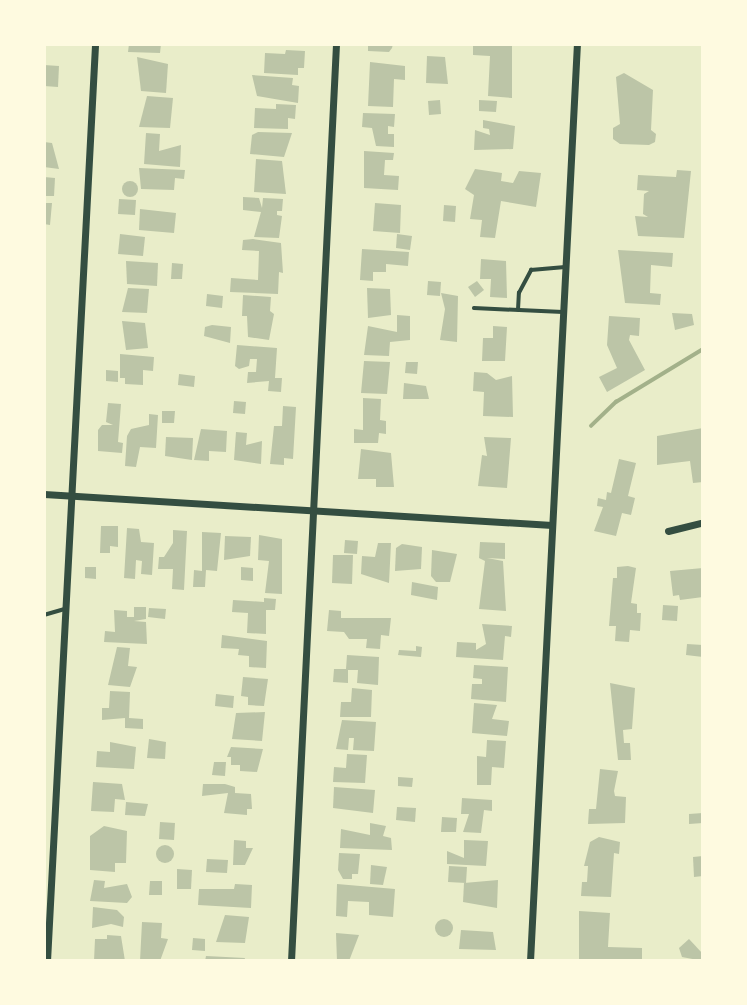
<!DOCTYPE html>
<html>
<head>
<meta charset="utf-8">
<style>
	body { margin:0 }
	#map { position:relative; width:747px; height:1005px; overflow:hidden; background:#e9edc9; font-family:Ubuntu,sans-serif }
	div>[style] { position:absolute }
	.stream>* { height:3.5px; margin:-1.75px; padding:0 1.75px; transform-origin:1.75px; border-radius:1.75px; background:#a3b18a }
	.building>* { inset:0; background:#bcc5a7 }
	.round { border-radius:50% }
	.service>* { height:3.5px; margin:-1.75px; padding:0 1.75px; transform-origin:1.75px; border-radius:1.75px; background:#344e41 }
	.minor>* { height:7px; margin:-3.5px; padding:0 3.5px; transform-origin:3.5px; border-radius:3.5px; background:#344e41 }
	span { translate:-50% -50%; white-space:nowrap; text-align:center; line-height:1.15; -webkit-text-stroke:5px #fefae0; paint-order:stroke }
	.frame { position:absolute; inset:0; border:46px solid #fefae0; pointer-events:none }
</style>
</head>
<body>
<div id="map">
	<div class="stream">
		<div style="left:591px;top:426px;width:35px;rotate:-44deg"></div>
		<div style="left:616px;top:402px;width:102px;rotate:-31.3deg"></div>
	</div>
	<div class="building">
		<div style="clip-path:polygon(129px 44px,161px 44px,160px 53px,128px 52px)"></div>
		<div style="clip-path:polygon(368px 44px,393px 44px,392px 48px,389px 52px,368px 51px)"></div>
		<div style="clip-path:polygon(473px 44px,512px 45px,512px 98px,488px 96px,490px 56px,473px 55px)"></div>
		<div style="clip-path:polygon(286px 50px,305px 51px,304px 68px,298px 68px,298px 75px,264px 73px,265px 53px,285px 54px)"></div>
		<div style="clip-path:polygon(427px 56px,445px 57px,448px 84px,426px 83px)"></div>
		<div style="clip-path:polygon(137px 57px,168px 64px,166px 93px,141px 91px)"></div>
		<div style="clip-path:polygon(370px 62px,405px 66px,405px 80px,394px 79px,393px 107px,368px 106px)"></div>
		<div style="clip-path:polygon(44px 65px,59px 66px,58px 87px,44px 86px)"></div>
		<div style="clip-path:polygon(624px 73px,653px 90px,651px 130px,656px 134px,655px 142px,649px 145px,620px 144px,613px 139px,613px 128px,620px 124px,616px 77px)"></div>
		<div style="clip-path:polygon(252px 75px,293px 78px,292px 85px,299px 86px,298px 103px,257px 96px)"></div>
		<div style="clip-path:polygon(147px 96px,173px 98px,170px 128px,139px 127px)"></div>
		<div style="clip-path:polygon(440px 100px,441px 114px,429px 115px,428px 101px)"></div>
		<div style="clip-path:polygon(479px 100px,497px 101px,496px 112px,479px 111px)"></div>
		<div style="clip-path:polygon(276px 104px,296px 105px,295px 119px,288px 118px,288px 129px,254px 128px,255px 108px,276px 109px)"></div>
		<div style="clip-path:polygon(363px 113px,395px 114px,394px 127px,388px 126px,388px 134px,394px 134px,394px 147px,376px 146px,372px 128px,362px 127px)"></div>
		<div style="clip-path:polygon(483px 120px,515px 126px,513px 149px,474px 150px,475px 130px,490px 135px,489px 129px,483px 128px)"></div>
		<div style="clip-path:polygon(258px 132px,292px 133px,284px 157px,250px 154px,252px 135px)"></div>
		<div style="clip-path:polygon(146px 133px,160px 134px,159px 151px,181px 145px,180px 167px,144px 164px)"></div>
		<div style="clip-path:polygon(44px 142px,52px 143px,59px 169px,44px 167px)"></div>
		<div style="clip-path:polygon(364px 151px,394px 153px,393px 160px,385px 160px,384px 175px,399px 176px,398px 190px,364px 188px)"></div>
		<div style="clip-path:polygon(256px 159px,282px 161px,286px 194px,254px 192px)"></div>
		<div style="clip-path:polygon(139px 168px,185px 170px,184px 179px,175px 178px,174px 190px,141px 189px)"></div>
		<div style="clip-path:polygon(475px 169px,502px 173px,501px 181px,513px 183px,519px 171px,541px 173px,536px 207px,501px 201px,495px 238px,480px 237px,482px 220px,470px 219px,474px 195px,465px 189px)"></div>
		<div style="clip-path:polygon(677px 170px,691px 171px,684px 238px,638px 236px,635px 216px,648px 217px,643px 214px,644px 194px,649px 191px,637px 190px,638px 175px,676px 177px)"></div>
		<div style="clip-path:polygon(44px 177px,55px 178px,54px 196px,44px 196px)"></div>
		<div class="round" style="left:122px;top:181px;width:16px;height:16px"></div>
		<div style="clip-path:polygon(243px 197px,259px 198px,262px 208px,263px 198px,283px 199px,282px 211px,277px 211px,277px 215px,282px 216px,279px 238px,254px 237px,261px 212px,243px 210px)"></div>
		<div style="clip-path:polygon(119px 199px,136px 200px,135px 215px,118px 214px)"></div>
		<div style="clip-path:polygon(44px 203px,52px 203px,50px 225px,44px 224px)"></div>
		<div style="clip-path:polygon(375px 203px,401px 205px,400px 233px,373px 231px)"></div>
		<div style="clip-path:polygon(444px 205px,456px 206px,455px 222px,443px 221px)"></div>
		<div style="clip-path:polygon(140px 209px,176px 213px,174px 233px,139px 230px)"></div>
		<div style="clip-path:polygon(120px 234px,145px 237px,143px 256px,118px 254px)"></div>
		<div style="clip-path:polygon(397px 234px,412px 236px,410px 250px,396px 248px)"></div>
		<div style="clip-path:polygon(253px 239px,281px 243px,283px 273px,279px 272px,278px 294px,230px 292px,231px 278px,258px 280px,259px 251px,242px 250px,243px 240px)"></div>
		<div style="clip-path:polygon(362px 249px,409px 252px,408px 266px,386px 264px,386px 272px,373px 272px,373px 281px,360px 280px)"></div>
		<div style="clip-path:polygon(618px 250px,673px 253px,672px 267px,651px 265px,650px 293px,661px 294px,660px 305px,625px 303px)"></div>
		<div style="clip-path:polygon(481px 259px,506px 261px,507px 298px,490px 297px,491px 279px,480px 279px)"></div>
		<div style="clip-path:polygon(126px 261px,158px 263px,157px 286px,127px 284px)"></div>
		<div style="clip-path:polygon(172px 263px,183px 264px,182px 279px,171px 279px)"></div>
		<div style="clip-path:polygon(428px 281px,441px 282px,440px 296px,427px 295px)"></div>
		<div style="clip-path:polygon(477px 281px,484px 290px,475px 297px,468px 287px)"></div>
		<div style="clip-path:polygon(128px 288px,149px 289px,147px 313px,122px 312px)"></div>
		<div style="clip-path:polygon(367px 288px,390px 289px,391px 315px,368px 318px)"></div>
		<div style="clip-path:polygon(441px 293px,458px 296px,457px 342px,440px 340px,445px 309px)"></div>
		<div style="clip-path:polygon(207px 294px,223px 296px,222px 308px,206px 306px)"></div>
		<div style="clip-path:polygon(243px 295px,271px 297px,270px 311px,274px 314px,269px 340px,248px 337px,247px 316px,242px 316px)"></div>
		<div style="clip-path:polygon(672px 313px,692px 314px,694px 325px,675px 330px)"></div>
		<div style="clip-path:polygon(397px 315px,410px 316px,410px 340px,390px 342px,389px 356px,364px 355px,368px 326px,397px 332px)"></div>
		<div style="clip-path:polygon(609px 316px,640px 318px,639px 336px,630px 335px,629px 340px,645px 370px,607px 392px,599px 377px,617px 368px,607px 345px)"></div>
		<div style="clip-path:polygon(122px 321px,145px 323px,148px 348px,126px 350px)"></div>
		<div style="clip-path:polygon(212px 325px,231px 327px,230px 343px,204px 336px,205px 327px)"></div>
		<div style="clip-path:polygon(493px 326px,507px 327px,505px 361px,482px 361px,483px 338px,493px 338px)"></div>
		<div style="clip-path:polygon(237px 345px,277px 348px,275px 378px,282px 378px,281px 392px,268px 391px,269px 381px,247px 383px,248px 372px,256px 372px,257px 359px,250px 359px,249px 366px,239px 369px,235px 366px)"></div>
		<div style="clip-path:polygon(120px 354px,154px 357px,153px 371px,143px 370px,143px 385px,125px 384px,125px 378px,120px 378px)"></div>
		<div style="clip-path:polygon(364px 361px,390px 362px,387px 394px,361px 393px)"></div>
		<div style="clip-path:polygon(406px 362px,418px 362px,417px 374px,405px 373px)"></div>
		<div style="clip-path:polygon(106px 370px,118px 371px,118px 382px,106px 381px)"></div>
		<div style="clip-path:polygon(474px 372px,487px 373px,496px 380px,512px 376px,513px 417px,483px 416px,484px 392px,473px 391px)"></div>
		<div style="clip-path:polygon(179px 374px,195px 376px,194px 387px,178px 385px)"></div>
		<div style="clip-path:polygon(404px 383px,426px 386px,429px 399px,403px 399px)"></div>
		<div style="clip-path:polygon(363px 398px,381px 399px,380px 420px,386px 421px,386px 434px,379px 433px,378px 443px,354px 443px,354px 429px,363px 430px)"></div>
		<div style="clip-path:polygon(234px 401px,246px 402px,245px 414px,233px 413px)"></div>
		<div style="clip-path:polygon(108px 403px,121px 404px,118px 442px,123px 443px,122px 453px,98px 451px,98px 430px,102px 425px,113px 425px,106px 422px)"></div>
		<div style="clip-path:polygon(283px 406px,296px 407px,293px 459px,284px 458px,284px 465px,270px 464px,274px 426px,282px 426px)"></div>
		<div style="clip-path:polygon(162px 411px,175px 411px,174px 423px,162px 423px)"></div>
		<div style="clip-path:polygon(149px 414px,158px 415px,156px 448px,140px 447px,136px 467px,125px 466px,127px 436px,131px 429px,149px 425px)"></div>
		<div style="clip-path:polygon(703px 428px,703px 482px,693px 483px,690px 461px,657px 465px,657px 436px)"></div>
		<div style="clip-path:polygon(201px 429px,227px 431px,226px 452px,209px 451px,209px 461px,194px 460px)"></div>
		<div style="clip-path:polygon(236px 432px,247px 433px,246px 445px,262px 441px,261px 464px,234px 460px)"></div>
		<div style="clip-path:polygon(166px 437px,193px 438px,192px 460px,165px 456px)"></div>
		<div style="clip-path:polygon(484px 437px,511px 438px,507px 488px,478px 486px,482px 455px,487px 456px)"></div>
		<div style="clip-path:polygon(361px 449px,391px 453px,394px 487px,376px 487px,376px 479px,358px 479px)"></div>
		<div style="clip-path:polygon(619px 459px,636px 463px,628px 496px,635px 498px,631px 515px,622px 513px,616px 536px,594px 531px,603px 507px,597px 506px,598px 498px,606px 500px,607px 492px,611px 493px)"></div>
		<div style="clip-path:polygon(101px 526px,118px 526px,118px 547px,110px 546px,110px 553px,100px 553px)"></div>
		<div style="clip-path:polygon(127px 528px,139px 529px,141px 542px,154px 543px,152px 575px,141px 574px,142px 561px,136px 560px,135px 579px,124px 578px)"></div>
		<div style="clip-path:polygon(173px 530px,187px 531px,184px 590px,172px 589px,173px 569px,158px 569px,159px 557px,164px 557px,173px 543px)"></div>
		<div style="clip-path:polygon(202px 532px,221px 533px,217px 571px,206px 570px,205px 587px,193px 587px,194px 570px,202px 571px)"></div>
		<div style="clip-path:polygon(259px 535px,282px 539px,282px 594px,265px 593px,269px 561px,258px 560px)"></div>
		<div style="clip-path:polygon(225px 536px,251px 537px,250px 556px,224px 560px)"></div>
		<div style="clip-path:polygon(345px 540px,358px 541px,357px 554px,344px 553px)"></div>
		<div style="clip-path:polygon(480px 542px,505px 543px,505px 559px,487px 558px,503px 561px,506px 611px,479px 609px,485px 561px,479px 558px)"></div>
		<div style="clip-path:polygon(378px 543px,391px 543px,389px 583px,361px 574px,362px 556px,375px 557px)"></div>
		<div style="clip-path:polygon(402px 544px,422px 547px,421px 569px,395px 571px,396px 548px)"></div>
		<div style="clip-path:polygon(432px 550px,457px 554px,450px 582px,436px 582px,431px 576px)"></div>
		<div style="clip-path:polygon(333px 555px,353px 555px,352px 584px,332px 583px)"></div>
		<div style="clip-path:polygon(628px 566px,636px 568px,631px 603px,637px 604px,637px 613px,641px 613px,640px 631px,630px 630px,629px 642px,615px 641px,616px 626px,609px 626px,613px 578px,617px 578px,617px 567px)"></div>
		<div style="clip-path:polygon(85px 567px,96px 567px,96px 579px,85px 578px)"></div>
		<div style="clip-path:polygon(241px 567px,253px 568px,253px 581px,241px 580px)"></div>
		<div style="clip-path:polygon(703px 568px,703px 597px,680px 600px,679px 595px,673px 596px,670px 571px)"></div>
		<div style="clip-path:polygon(412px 582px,438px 587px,437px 600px,411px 595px)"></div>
		<div style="clip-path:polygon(264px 598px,276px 599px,275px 610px,266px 610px,266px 634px,247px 633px,248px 613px,232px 612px,233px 600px,264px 602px)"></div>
		<div style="clip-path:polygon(663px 605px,678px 606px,677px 621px,662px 620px)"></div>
		<div style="clip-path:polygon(134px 607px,146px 607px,146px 619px,134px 621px,146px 622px,147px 644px,104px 642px,105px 631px,115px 632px,114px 610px,127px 611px,127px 617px,134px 617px)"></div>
		<div style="clip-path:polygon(149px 608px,166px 609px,165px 619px,148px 617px)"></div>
		<div style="clip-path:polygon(329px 610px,341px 611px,341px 618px,391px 618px,389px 636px,381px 635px,380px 649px,366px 648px,367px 639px,349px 639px,344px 632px,327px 631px)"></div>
		<div style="clip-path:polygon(482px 624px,512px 626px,511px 637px,505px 636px,503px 660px,456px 657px,457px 642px,476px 643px,476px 650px,486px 644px)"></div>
		<div style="clip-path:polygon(222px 635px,267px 641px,266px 668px,249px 667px,249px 656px,238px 655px,239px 649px,221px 648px)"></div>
		<div style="clip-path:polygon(687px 644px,703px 645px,703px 657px,686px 655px)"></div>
		<div style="clip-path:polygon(416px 646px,422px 647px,421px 657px,398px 655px,399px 650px,416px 651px)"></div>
		<div style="clip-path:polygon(117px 647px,130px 648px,128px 666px,137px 667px,130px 687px,108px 685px)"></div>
		<div style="clip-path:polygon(347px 655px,379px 657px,378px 685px,357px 683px,358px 670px,348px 670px,348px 683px,333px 682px,334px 669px,346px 669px)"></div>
		<div style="clip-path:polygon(474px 665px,508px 667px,506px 702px,471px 699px,472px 684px,482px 684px,482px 679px,473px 678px)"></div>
		<div style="clip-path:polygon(243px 677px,268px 679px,264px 706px,248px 705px,248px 697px,241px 696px)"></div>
		<div style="clip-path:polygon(610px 683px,635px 688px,632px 729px,623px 730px,624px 743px,630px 743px,631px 760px,618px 760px)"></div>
		<div style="clip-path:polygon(352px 688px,372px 690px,371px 717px,340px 717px,341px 702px,351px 702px)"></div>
		<div style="clip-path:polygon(110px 691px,130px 692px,129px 718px,143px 719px,143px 729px,125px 728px,125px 718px,102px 720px,102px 708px,109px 708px)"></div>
		<div style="clip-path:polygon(216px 694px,234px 696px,233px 708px,215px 706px)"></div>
		<div style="clip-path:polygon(474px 703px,497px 705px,492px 719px,509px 721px,507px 736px,472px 733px)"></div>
		<div style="clip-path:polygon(265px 712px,262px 741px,232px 739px,236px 713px)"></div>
		<div style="clip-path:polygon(342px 720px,376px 722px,374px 751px,353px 750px,354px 738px,349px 738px,348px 750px,336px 749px)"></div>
		<div style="clip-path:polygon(149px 739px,166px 742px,165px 759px,147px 758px)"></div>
		<div style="clip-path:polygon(487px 740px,506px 741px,504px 768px,492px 767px,491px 785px,477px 785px,477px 756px,486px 757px)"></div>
		<div style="clip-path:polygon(110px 742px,136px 747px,134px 769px,96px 767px,97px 751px,110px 752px)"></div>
		<div style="clip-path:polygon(231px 747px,263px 749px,257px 772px,240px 771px,240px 765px,231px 765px,231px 757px,227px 757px)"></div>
		<div style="clip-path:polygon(347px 754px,367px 755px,365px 783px,333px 782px,334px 767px,346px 768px)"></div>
		<div style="clip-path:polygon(214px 762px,226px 762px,225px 776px,212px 775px)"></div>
		<div style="clip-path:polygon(600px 769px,618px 771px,614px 791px,615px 796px,626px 797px,625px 823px,588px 824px,589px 809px,596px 809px)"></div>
		<div style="clip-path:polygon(398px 777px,413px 778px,412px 787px,398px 786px)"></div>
		<div style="clip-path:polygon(93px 782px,122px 784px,125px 800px,115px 799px,114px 812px,91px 811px)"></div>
		<div style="clip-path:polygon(203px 784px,225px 784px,235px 787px,235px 793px,251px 794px,252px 809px,247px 809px,247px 815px,224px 813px,228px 793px,202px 796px)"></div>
		<div style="clip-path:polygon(334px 787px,375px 790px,373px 813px,333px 808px)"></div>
		<div style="clip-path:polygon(462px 798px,492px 800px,492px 811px,484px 810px,481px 833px,463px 832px,469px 814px,461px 814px)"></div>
		<div style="clip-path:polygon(126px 802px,148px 804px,145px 816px,125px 815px)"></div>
		<div style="clip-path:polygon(397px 807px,416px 808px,415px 822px,396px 820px)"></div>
		<div style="clip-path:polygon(703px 813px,703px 823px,689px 824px,689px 814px)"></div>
		<div style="clip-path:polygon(442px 817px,457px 818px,456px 832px,441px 832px)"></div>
		<div style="clip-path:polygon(160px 822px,175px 823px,174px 840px,159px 839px)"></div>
		<div style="clip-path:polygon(370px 823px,386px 826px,383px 836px,391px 838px,392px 850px,340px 848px,341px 829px,370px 835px)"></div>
		<div style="clip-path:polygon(104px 826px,127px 831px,126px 863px,115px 863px,115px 872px,90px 870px,90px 836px)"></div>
		<div style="clip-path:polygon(599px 837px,620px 842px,619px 854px,614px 853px,611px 897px,581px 896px,582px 882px,587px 882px,588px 866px,584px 866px,590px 842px)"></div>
		<div style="clip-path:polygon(234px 840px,246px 841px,246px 848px,253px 848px,245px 865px,233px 865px)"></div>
		<div style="clip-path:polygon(464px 840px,488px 841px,486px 866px,447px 864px,447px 851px,464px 858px)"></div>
		<div class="round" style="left:156px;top:845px;width:18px;height:18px"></div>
		<div style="clip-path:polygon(339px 853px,360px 854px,358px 874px,352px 874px,352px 879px,343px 879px,338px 870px)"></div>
		<div style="clip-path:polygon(703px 856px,703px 876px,694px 877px,693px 857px)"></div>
		<div style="clip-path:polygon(207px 859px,228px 860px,227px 873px,206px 872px)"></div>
		<div style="clip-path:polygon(371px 865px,387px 867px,383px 885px,370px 884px)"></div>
		<div style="clip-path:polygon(449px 866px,467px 867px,466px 883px,448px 882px)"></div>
		<div style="clip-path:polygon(177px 869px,192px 870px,191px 889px,177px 889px)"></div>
		<div style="clip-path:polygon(94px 880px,105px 881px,104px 888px,127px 884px,132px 897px,127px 903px,90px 901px)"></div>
		<div style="clip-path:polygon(498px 880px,497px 908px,463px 902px,464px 883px)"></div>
		<div style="clip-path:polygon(150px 881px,162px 881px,162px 895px,149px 895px)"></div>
		<div style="clip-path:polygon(235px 884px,252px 885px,251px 908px,198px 905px,199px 889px,234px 889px)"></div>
		<div style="clip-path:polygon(337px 884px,395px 889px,393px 917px,369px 915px,369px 902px,348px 901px,347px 917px,336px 916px)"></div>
		<div style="clip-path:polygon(93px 907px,117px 910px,124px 917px,123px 927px,111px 924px,92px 928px)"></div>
		<div style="clip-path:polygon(579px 911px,610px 913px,608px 947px,642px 948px,642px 961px,579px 961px)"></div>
		<div style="clip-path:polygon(225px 915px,249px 917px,245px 943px,216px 942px)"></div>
		<div class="round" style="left:435px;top:919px;width:18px;height:18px"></div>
		<div style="clip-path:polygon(142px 922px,162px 923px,161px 938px,168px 939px,160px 961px,140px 961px)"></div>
		<div style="clip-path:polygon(461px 930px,493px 932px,496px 950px,459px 949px)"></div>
		<div style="clip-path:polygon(336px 933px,359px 935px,349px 961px,337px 961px)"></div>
		<div style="clip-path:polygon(107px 935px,121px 936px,125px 961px,94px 961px,95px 939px,107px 939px)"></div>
		<div style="clip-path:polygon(193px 938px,205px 939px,205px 951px,192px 950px)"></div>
		<div style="clip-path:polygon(689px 939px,703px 954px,703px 961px,682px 957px,679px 948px)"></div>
		<div style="clip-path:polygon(206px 956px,245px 958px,244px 961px,205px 961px)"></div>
	</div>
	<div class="service">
		<div style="left:474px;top:308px;width:89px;rotate:2.6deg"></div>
		<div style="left:518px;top:310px;width:17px;rotate:-87deg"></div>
		<div style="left:519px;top:293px;width:26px;rotate:-62deg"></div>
		<div style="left:531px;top:270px;width:34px;rotate:-5deg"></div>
		<div style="left:44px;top:615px;width:22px;rotate:-16deg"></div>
	</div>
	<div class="minor">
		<div style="left:44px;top:494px;width:509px;rotate:3.49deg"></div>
		<div style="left:668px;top:531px;width:36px;rotate:-14deg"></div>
		<div style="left:47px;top:961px;width:918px;rotate:-87deg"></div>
		<div style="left:291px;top:961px;width:918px;rotate:-87.19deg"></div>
		<div style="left:530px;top:961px;width:918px;rotate:-87.07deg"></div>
	</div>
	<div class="frame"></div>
</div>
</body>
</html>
